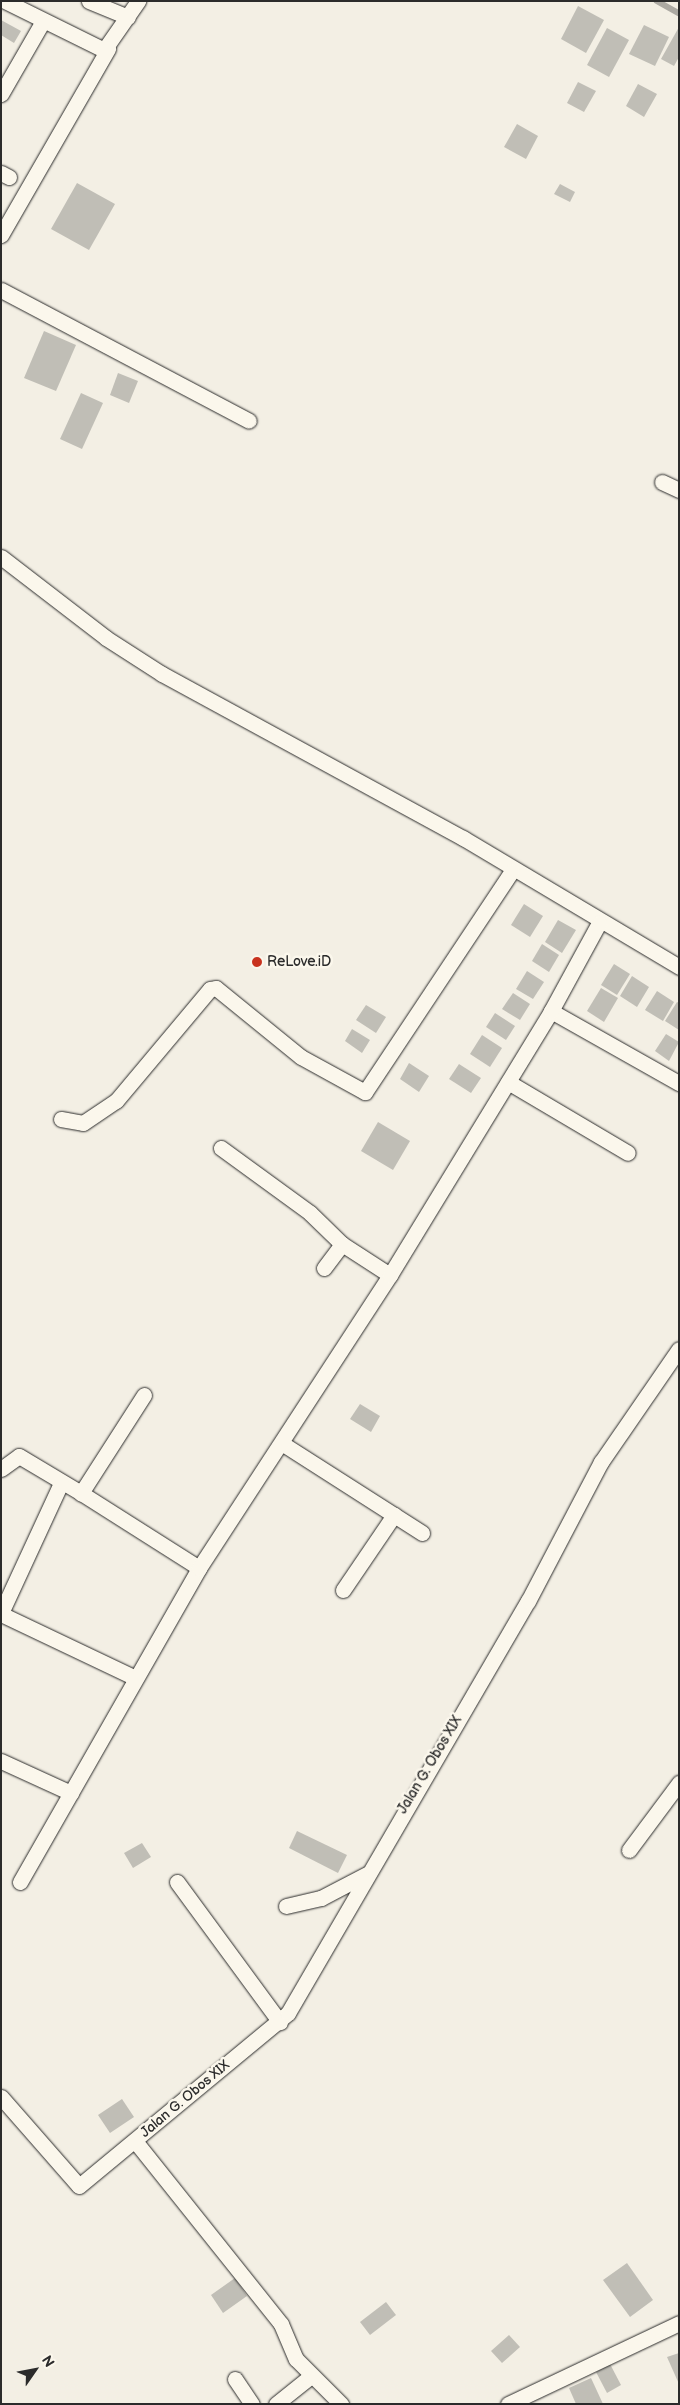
<!DOCTYPE html>
<html>
<head>
<meta charset="utf-8">
<style>
	body { margin:0 }
	#map { position:relative; width:680px; height:2405px; overflow:hidden; background:#f3efe4; font-family:"Balsamiq Sans",sans-serif }
	div>[style] { position:absolute }
	.stream>* { height:5.5px; margin:-2.75px; padding:0 2.75px; transform-origin:2.75px; border-radius:2.75px; background:#aca9a2 }
	.building>* { inset:0; background:#c0beb6 }
	.roads { filter:drop-shadow(0 0 1px #2b2b2b) drop-shadow(0 0 1px #2b2b2b) }
	.street>* { height:15px; margin:-7.5px; padding:0 7.5px; transform-origin:7.5px; border-radius:7.5px; background:#fbf7ec }
	.dots>* { width:14px; height:14px; translate:-50% -50%; box-sizing:border-box; border:2px solid #fbf7ec; border-radius:50% }
	span { translate:-50% -50%; white-space:nowrap; text-align:center; line-height:1.15; -webkit-text-stroke:5px #fbf7ec; paint-order:stroke }
	.poi-label { font-size:14px; color:#2b2b2b }
	.left { translate:0 -50%; text-align:left }
	.street-label { font-size:14px; color:#2b2b2b }
	.frame { position:absolute; inset:0; border:2px solid #2b2b2b; pointer-events:none }
	.north { position:absolute; left:10px; top:2345px; width:50px; height:50px; -webkit-text-stroke:4px #fbf7ec; paint-order:stroke; rotate:57deg; font-size:14px; font-weight:700; line-height:20px; text-align:center; color:#2b2b2b }
	.north::after { content:''; display:block; margin:auto; width:18px; height:22px; background:#2b2b2b; clip-path:polygon(50% 0,100% 100%,50% 72%,0 100%) }
</style>
</head>
<body>
<div id="map">
	<div class="stream">
		<div style="left:657px;top:1px;width:25px;rotate:29deg"></div>
	</div>
	<div class="building">
		<div style="clip-path:polygon(578px 6px,604px 20px,586px 53px,561px 39px)"></div>
		<div style="clip-path:polygon(1px 20px,21px 31px,14px 43px,1px 35px)"></div>
		<div style="clip-path:polygon(644px 25px,669px 37px,655px 66px,629px 54px)"></div>
		<div style="clip-path:polygon(679px 27px,679px 57px,674px 66px,661px 59px)"></div>
		<div style="clip-path:polygon(607px 28px,629px 40px,609px 77px,587px 65px)"></div>
		<div style="clip-path:polygon(578px 82px,596px 91px,584px 112px,567px 103px)"></div>
		<div style="clip-path:polygon(638px 84px,657px 94px,644px 117px,626px 106px)"></div>
		<div style="clip-path:polygon(517px 124px,538px 136px,526px 159px,504px 147px)"></div>
		<div style="clip-path:polygon(77px 183px,115px 204px,89px 250px,51px 229px)"></div>
		<div style="clip-path:polygon(560px 184px,575px 192px,570px 202px,554px 194px)"></div>
		<div style="clip-path:polygon(44px 331px,76px 345px,56px 391px,24px 378px)"></div>
		<div style="clip-path:polygon(118px 373px,138px 381px,129px 403px,110px 395px)"></div>
		<div style="clip-path:polygon(81px 393px,103px 403px,82px 449px,60px 439px)"></div>
		<div style="clip-path:polygon(524px 904px,543px 916px,530px 937px,511px 925px)"></div>
		<div style="clip-path:polygon(558px 920px,576px 930px,562px 953px,545px 942px)"></div>
		<div style="clip-path:polygon(542px 944px,559px 955px,549px 972px,532px 961px)"></div>
		<div style="clip-path:polygon(614px 964px,630px 974px,617px 995px,601px 985px)"></div>
		<div style="clip-path:polygon(527px 971px,544px 982px,533px 999px,516px 989px)"></div>
		<div style="clip-path:polygon(632px 976px,649px 987px,637px 1007px,620px 996px)"></div>
		<div style="clip-path:polygon(601px 988px,618px 998px,604px 1022px,587px 1011px)"></div>
		<div style="clip-path:polygon(657px 991px,674px 1002px,663px 1021px,645px 1010px)"></div>
		<div style="clip-path:polygon(513px 993px,530px 1004px,520px 1020px,502px 1009px)"></div>
		<div style="clip-path:polygon(677px 1002px,679px 1003px,679px 1030px,665px 1021px)"></div>
		<div style="clip-path:polygon(366px 1005px,386px 1017px,376px 1033px,356px 1020px)"></div>
		<div style="clip-path:polygon(495px 1013px,515px 1026px,506px 1040px,486px 1027px)"></div>
		<div style="clip-path:polygon(352px 1029px,370px 1040px,362px 1053px,345px 1041px)"></div>
		<div style="clip-path:polygon(666px 1034px,679px 1042px,669px 1061px,655px 1051px)"></div>
		<div style="clip-path:polygon(482px 1035px,502px 1048px,490px 1067px,470px 1054px)"></div>
		<div style="clip-path:polygon(409px 1063px,429px 1076px,419px 1092px,400px 1079px)"></div>
		<div style="clip-path:polygon(459px 1064px,481px 1078px,471px 1093px,449px 1079px)"></div>
		<div style="clip-path:polygon(378px 1122px,410px 1141px,393px 1170px,361px 1151px)"></div>
		<div style="clip-path:polygon(360px 1404px,380px 1416px,371px 1432px,350px 1419px)"></div>
		<div style="clip-path:polygon(297px 1831px,347px 1855px,338px 1873px,289px 1848px)"></div>
		<div style="clip-path:polygon(142px 1843px,151px 1857px,133px 1868px,124px 1853px)"></div>
		<div style="clip-path:polygon(122px 2099px,134px 2117px,110px 2133px,98px 2115px)"></div>
		<div style="clip-path:polygon(627px 2263px,653px 2300px,630px 2317px,603px 2280px)"></div>
		<div style="clip-path:polygon(235px 2278px,247px 2296px,223px 2313px,211px 2295px)"></div>
		<div style="clip-path:polygon(386px 2302px,396px 2315px,370px 2335px,360px 2322px)"></div>
		<div style="clip-path:polygon(509px 2335px,520px 2347px,502px 2363px,491px 2351px)"></div>
		<div style="clip-path:polygon(679px 2353px,679px 2384px,667px 2357px)"></div>
		<div style="clip-path:polygon(610px 2364px,621px 2385px,607px 2393px,596px 2372px)"></div>
		<div style="clip-path:polygon(591px 2378px,603px 2404px,576px 2404px,569px 2388px)"></div>
	</div>
	<div class="roads">
		<div class="street">
			<div style="left:5px;top:1px;width:110px;rotate:26.3deg"></div>
			<div style="left:104px;top:50px;width:60px;rotate:-55.2deg"></div>
			<div style="left:89px;top:1px;width:42px;rotate:22.3deg"></div>
			<div style="left:1px;top:94px;width:84px;rotate:-60.1deg"></div>
			<div style="left:1px;top:173px;width:9px;rotate:27deg"></div>
			<div style="left:1px;top:235px;width:215px;rotate:-60.1deg"></div>
			<div style="left:1px;top:290px;width:280px;rotate:27.8deg"></div>
			<div style="left:662px;top:482px;width:19px;rotate:25deg"></div>
			<div style="left:1px;top:557px;width:133px;rotate:37.6deg"></div>
			<div style="left:106px;top:638px;width:67px;rotate:32.7deg"></div>
			<div style="left:162px;top:674px;width:343px;rotate:28.6deg"></div>
			<div style="left:463px;top:838px;width:252px;rotate:30.8deg"></div>
			<div style="left:551px;top:1011px;width:147px;rotate:29.4deg"></div>
			<div style="left:508px;top:1082px;width:139px;rotate:30.6deg"></div>
			<div style="left:61px;top:1119px;width:22px;rotate:10deg"></div>
			<div style="left:83px;top:1123px;width:40px;rotate:-34deg"></div>
			<div style="left:116px;top:1101px;width:146px;rotate:-50deg"></div>
			<div style="left:210px;top:989px;width:6px;rotate:-9deg"></div>
			<div style="left:216px;top:988px;width:109px;rotate:39.1deg"></div>
			<div style="left:301px;top:1057px;width:73px;rotate:28.7deg"></div>
			<div style="left:365px;top:1092px;width:265px;rotate:-56.4deg"></div>
			<div style="left:221px;top:1148px;width:110px;rotate:36.1deg"></div>
			<div style="left:310px;top:1213px;width:45px;rotate:44.1deg"></div>
			<div style="left:342px;top:1244px;width:57px;rotate:32.9deg"></div>
			<div style="left:324px;top:1268px;width:30px;rotate:-53deg"></div>
			<div style="left:144px;top:1395px;width:117px;rotate:122.7deg"></div>
			<div style="left:81px;top:1493px;width:140px;rotate:32.4deg"></div>
			<div style="left:283px;top:1444px;width:165px;rotate:32.6deg"></div>
			<div style="left:1px;top:1469px;width:22px;rotate:-36deg"></div>
			<div style="left:19px;top:1456px;width:72px;rotate:30.8deg"></div>
			<div style="left:343px;top:1590px;width:91px;rotate:-55.8deg"></div>
			<div style="left:1px;top:1613px;width:143px;rotate:-65.2deg"></div>
			<div style="left:1px;top:1614px;width:149px;rotate:25.4deg"></div>
			<div style="left:1px;top:1761px;width:77px;rotate:24.6deg"></div>
			<div style="left:629px;top:1850px;width:84px;rotate:-53.3deg"></div>
			<div style="left:20px;top:1882px;width:361px;rotate:-60.3deg"></div>
			<div style="left:199px;top:1568px;width:350px;rotate:-56.9deg"></div>
			<div style="left:390px;top:1275px;width:309px;rotate:-58.6deg"></div>
			<div style="left:551px;top:1011px;width:100px;rotate:-61.4deg"></div>
			<div style="left:177px;top:1882px;width:174px;rotate:53.7deg"></div>
			<div style="left:286px;top:1906px;width:36px;rotate:-13deg"></div>
			<div style="left:321px;top:1898px;width:52px;rotate:-27.6deg"></div>
			<div style="left:1px;top:2097px;width:118px;rotate:48.8deg"></div>
			<div style="left:79px;top:2186px;width:271px;rotate:-39.6deg"></div>
			<div style="left:288px;top:2013px;width:477px;rotate:-59.8deg"></div>
			<div style="left:528px;top:1601px;width:157px;rotate:-62.3deg"></div>
			<div style="left:601px;top:1462px;width:137px;rotate:-55.4deg"></div>
			<div style="left:135px;top:2141px;width:234px;rotate:51.4deg"></div>
			<div style="left:281px;top:2324px;width:38px;rotate:67deg"></div>
			<div style="left:296px;top:2359px;width:64px;rotate:45deg"></div>
			<div style="left:235px;top:2379px;width:30px;rotate:56deg"></div>
			<div style="left:276px;top:2404px;width:45px;rotate:-38.7deg"></div>
			<div style="left:508px;top:2404px;width:189px;rotate:-25.3deg"></div>
		</div>
	</div>
	<div class="dots">
		<div style="left:257px;top:962px;background:#c8321e"></div>
	</div>
	<div class="poi-label">
		<span class="left" style="left:267px;top:962px">ReLove.iD</span>
	</div>
	<div class="street-label">
		<span style="left:430px;top:1765px;rotate:-59deg">Jalan G. Obos XIX</span>
		<span style="left:185px;top:2099px;rotate:-40deg">Jalan G. Obos XIX</span>
	</div>
	<div class="frame"></div>
	<div class="north">N</div>
</div>
</body>
</html>
